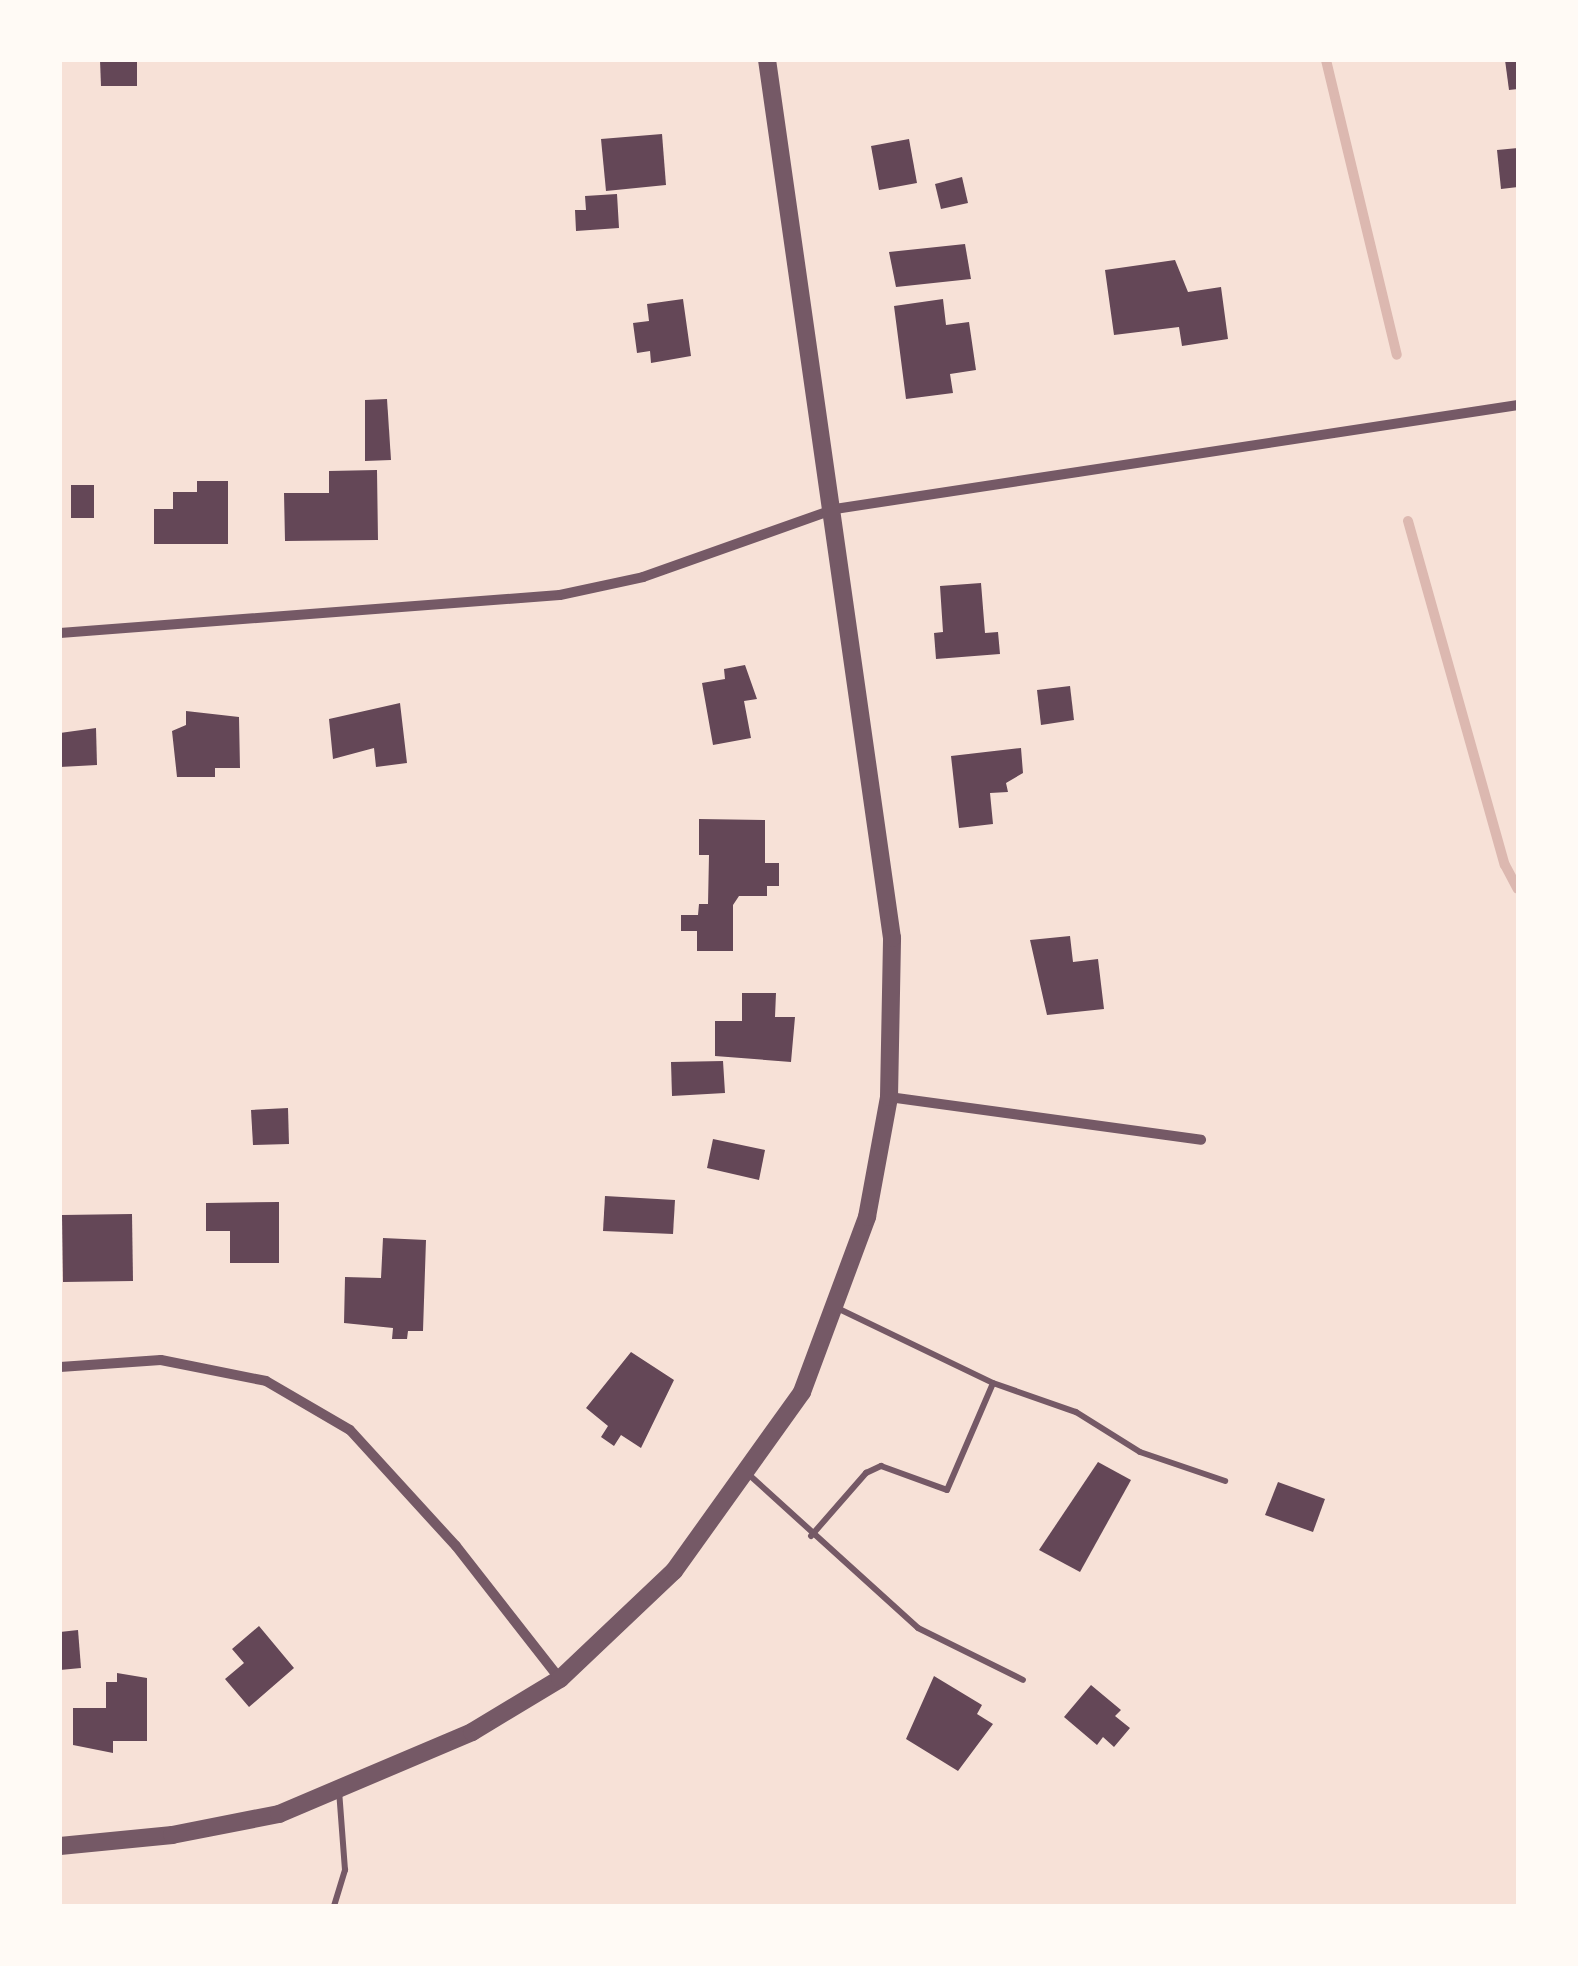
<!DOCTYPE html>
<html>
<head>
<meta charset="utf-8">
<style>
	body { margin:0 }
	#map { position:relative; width:1578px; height:1966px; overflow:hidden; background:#f7e1d7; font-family:Arial,sans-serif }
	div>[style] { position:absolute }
	.stream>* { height:10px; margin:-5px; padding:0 5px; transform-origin:5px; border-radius:5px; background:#dcb8b0 }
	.building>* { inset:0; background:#644757 }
	.service>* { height:6px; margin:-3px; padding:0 3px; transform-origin:3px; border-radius:3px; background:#755966 }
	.minor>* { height:10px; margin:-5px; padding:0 5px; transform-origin:5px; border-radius:5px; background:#755966 }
	.tertiary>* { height:18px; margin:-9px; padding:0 9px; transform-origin:9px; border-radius:9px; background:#755966 }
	span { translate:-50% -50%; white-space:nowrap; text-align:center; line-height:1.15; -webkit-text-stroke:10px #fffaf5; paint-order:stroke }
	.frame { position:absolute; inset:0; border:62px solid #fffaf5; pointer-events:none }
</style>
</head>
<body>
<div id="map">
	<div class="stream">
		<div style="left:1326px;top:60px;width:303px;rotate:76.5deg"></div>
		<div style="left:1408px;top:521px;width:357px;rotate:74.3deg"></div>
		<div style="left:1505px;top:865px;width:27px;rotate:62deg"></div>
	</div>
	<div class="building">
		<div style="clip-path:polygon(100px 60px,137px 60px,137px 86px,101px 86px)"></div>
		<div style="clip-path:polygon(1505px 60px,1518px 60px,1518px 89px,1509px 90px)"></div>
		<div style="clip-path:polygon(662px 134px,666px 185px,606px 191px,601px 139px)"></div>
		<div style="clip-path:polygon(909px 139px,917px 183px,879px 190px,871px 146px)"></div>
		<div style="clip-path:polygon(1518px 148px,1518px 187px,1501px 189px,1497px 150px)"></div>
		<div style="clip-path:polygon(962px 177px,968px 203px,941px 209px,935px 184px)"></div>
		<div style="clip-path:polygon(617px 194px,619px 228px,576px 231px,575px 210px,586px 210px,585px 196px)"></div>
		<div style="clip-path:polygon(965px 244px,971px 279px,896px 287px,889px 252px)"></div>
		<div style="clip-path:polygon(1175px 260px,1188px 292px,1221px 287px,1228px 339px,1182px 346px,1179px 327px,1114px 335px,1105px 270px)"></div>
		<div style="clip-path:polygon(683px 299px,691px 356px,651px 363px,650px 351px,637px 353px,633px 323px,649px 321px,647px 304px)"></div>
		<div style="clip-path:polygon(943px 299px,946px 325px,969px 322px,976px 370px,950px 374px,953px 393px,906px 399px,894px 306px)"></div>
		<div style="clip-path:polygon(387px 399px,391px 460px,365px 461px,365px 400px)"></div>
		<div style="clip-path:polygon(377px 470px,378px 540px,285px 541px,284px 493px,329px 493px,329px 471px)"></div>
		<div style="clip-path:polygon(197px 481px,228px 481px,228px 544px,154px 544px,154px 509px,173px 509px,173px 492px,197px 492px)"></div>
		<div style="clip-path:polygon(71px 485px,94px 485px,94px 518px,71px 518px)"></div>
		<div style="clip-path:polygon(981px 583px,985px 633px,998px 632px,1000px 654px,936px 659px,934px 633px,943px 632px,940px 586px)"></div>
		<div style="clip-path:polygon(745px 665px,757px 699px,744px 701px,751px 738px,713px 745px,702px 683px,725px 679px,724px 669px)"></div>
		<div style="clip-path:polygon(1070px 686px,1074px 720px,1041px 725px,1037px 690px)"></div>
		<div style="clip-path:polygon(400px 703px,407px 763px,376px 767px,374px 748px,333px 759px,329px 719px)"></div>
		<div style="clip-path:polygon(186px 711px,239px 717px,240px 768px,215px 768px,215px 777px,177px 777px,172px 731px,186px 725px)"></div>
		<div style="clip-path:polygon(96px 728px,97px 765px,60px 767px,60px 733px)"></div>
		<div style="clip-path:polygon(1021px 748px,1023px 773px,1006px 783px,1008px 792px,990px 793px,993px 824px,959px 828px,951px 756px)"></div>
		<div style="clip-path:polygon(699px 819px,765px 820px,765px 863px,779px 863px,779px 886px,767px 886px,767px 896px,739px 896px,733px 905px,733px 951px,697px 951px,697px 931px,681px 931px,681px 915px,698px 915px,699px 904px,708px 904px,709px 855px,699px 855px)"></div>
		<div style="clip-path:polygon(1070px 936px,1073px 962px,1098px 959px,1104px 1009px,1047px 1015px,1030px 940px)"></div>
		<div style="clip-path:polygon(742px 993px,776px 993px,775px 1017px,795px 1017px,791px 1062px,715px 1056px,715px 1021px,742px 1021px)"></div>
		<div style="clip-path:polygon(723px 1061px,725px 1093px,672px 1096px,671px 1062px)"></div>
		<div style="clip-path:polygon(288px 1108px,289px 1144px,253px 1145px,251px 1110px)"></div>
		<div style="clip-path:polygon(713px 1139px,765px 1150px,759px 1180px,707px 1168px)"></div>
		<div style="clip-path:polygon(605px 1196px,675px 1200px,673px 1234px,603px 1231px)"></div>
		<div style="clip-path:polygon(279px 1202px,279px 1263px,230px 1263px,230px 1231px,206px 1231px,206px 1203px)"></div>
		<div style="clip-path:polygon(132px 1214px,133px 1281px,63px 1282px,62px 1215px)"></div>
		<div style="clip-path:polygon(383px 1238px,426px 1240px,423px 1331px,408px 1331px,407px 1339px,392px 1339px,393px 1328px,344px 1323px,345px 1277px,381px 1278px)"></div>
		<div style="clip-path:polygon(631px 1352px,674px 1380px,641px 1448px,621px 1435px,614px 1446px,601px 1437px,608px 1426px,586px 1408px)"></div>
		<div style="clip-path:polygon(1098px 1462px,1131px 1480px,1080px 1572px,1039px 1550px)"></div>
		<div style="clip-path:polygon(1278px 1482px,1325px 1499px,1313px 1532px,1265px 1515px)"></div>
		<div style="clip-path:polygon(259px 1626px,294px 1668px,249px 1707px,225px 1679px,244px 1663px,232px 1649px)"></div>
		<div style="clip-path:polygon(78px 1630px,81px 1668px,60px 1670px,60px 1632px)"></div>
		<div style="clip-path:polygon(117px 1673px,147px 1678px,147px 1741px,113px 1741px,113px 1753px,73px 1745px,73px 1708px,106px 1708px,106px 1682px,117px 1682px)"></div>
		<div style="clip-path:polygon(934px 1676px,982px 1705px,977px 1714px,993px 1724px,958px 1771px,906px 1739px)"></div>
		<div style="clip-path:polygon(1091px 1685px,1121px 1710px,1115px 1716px,1130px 1728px,1114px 1747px,1103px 1737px,1097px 1745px,1064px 1717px)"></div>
	</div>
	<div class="service">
		<div style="left:835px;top:1307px;width:175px;rotate:25.7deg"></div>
		<div style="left:993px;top:1383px;width:88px;rotate:19.3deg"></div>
		<div style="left:1076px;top:1412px;width:75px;rotate:32deg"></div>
		<div style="left:1140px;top:1452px;width:90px;rotate:18.8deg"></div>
		<div style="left:746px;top:1472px;width:232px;rotate:42.2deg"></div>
		<div style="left:918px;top:1628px;width:117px;rotate:26.3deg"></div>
		<div style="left:811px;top:1536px;width:84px;rotate:-48.9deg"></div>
		<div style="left:866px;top:1473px;width:17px;rotate:-25deg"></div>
		<div style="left:881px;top:1466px;width:70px;rotate:20deg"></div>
		<div style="left:947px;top:1490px;width:116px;rotate:-66.7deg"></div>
		<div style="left:334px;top:1906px;width:38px;rotate:-73deg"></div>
		<div style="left:345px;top:1870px;width:79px;rotate:-94.3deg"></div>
	</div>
	<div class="minor">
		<div style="left:60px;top:633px;width:501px;rotate:-4.35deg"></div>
		<div style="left:560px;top:595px;width:85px;rotate:-12.2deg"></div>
		<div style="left:643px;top:577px;width:204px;rotate:-19.5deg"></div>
		<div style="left:835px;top:509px;width:691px;rotate:-8.66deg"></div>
		<div style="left:889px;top:1097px;width:315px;rotate:7.8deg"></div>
		<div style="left:60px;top:1367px;width:101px;rotate:-4deg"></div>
		<div style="left:161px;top:1360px;width:107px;rotate:11.3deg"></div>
		<div style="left:266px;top:1381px;width:97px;rotate:30.3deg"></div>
		<div style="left:350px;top:1430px;width:157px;rotate:47.6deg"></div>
		<div style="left:456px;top:1546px;width:169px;rotate:52deg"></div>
	</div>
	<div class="tertiary">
		<div style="left:60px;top:1846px;width:113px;rotate:-5.6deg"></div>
		<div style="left:172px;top:1835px;width:109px;rotate:-11.1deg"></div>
		<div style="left:279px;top:1814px;width:210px;rotate:-23deg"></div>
		<div style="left:472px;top:1732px;width:103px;rotate:-31.1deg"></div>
		<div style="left:560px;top:1679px;width:157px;rotate:-43.5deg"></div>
		<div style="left:674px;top:1571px;width:220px;rotate:-54.4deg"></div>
		<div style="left:802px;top:1392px;width:187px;rotate:-69.6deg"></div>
		<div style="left:867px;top:1217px;width:122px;rotate:-79.6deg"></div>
		<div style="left:889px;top:1097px;width:159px;rotate:-88.9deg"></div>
		<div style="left:892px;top:938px;width:887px;rotate:-98.1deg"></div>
	</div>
	<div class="frame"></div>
</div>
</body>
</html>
